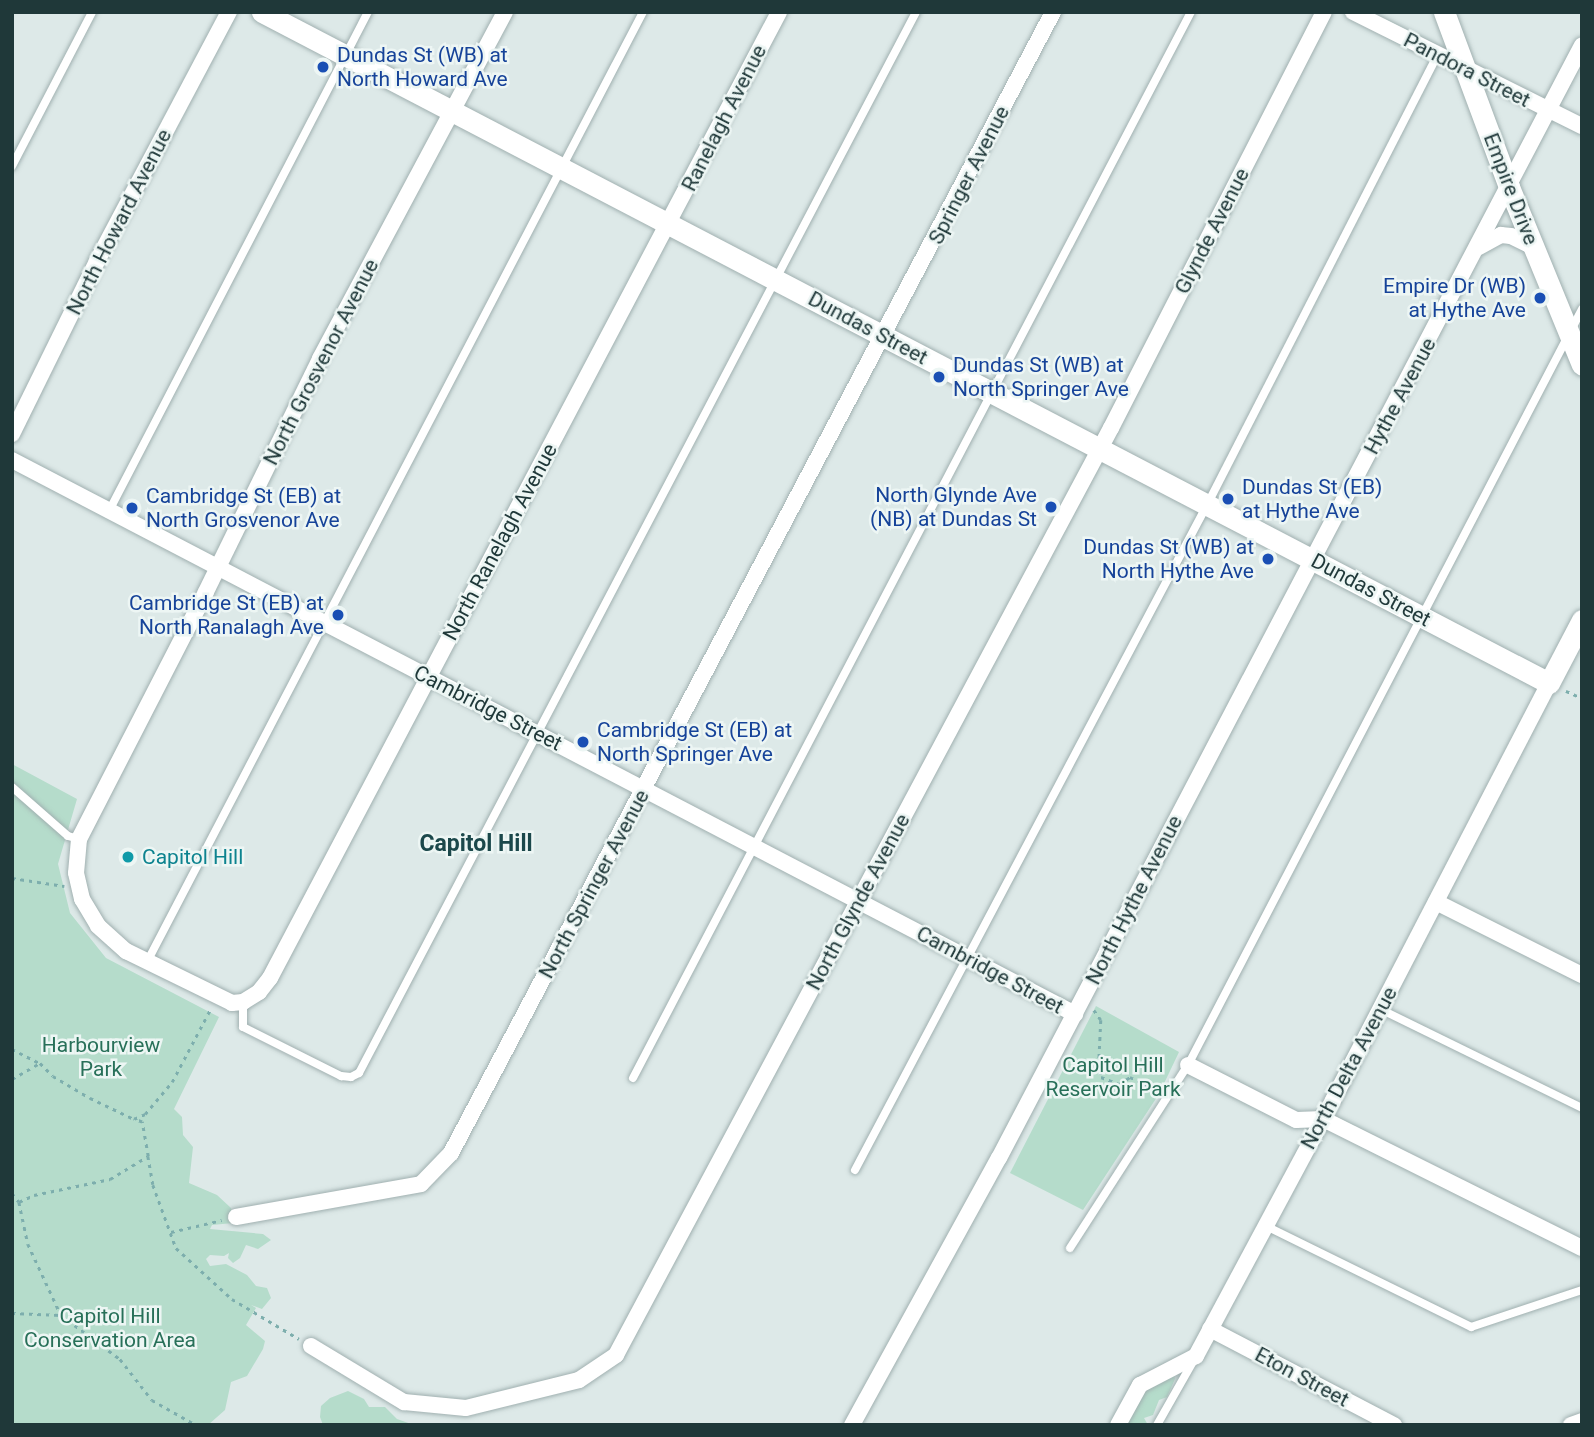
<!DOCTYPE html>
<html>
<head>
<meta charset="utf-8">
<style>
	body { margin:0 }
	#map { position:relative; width:1594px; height:1437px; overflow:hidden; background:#dde9e8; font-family:Roboto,sans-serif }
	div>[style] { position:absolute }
	.green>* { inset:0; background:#b5dccb }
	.path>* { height:2.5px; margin-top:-1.25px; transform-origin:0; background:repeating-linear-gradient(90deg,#7daead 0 3.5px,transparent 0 8.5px) }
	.roads { filter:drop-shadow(0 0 2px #a0b0b0) drop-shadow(0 0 2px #a0b0b0) }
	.lane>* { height:8px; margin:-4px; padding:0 4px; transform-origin:4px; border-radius:4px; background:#fff }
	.street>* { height:16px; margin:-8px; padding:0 8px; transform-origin:8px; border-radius:8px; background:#fff }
	.secondary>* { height:21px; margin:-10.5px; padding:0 10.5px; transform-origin:10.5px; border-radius:10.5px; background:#fff }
	.dots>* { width:19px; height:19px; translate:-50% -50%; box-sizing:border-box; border:4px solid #edf6f4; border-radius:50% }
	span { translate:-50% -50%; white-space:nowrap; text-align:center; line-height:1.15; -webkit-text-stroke:5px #edf6f4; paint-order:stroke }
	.transit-label { font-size:21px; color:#164399 }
	.left { translate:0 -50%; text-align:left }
	.right { translate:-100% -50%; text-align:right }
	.street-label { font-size:21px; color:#1f3839 }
	.culture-label { font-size:21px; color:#0d838f }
	.park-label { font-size:21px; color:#287059 }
	.neighbourhood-label { font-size:23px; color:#1b484b; font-weight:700 }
	.frame { position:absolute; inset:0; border:14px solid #1f3839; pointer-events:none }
</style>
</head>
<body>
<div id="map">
	<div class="green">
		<div style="clip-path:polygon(12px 764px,77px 799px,58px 864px,70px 913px,106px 958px,219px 1017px,174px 1109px,182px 1117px,183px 1135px,193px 1147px,189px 1183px,217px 1195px,231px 1208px,233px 1223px,212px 1225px,210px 1229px,263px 1234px,271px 1240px,258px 1249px,246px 1245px,240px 1258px,233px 1263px,228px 1258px,229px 1253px,224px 1256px,210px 1255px,206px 1259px,210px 1266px,226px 1264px,247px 1275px,256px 1286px,267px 1288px,271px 1298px,262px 1309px,251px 1305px,256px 1308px,246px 1325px,265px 1341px,263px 1349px,247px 1376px,231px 1382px,225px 1410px,208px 1425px,12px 1425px)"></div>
		<div style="clip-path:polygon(1096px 1006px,1179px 1052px,1159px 1094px,1083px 1210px,1010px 1173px)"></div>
		<div style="clip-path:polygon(1173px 1372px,1175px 1379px,1167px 1397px,1159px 1400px,1153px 1415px,1144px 1418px,1148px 1425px,1125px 1425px,1141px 1388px)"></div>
		<div style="clip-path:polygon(348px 1391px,364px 1399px,369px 1407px,385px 1407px,397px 1419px,414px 1425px,323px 1425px,320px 1417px,321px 1406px,330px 1398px)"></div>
	</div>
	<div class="path">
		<div style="left:1566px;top:691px;width:17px;rotate:24deg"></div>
		<div style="left:12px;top:878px;width:53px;rotate:8.7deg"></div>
		<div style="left:1094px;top:1010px;width:12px;rotate:55deg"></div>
		<div style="left:1101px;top:1020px;width:43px;rotate:92.7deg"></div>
		<div style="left:1099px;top:1063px;width:14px;rotate:82deg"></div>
		<div style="left:1101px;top:1077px;width:19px;rotate:21deg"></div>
		<div style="left:1119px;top:1084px;width:13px;rotate:-32deg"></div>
		<div style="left:1130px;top:1077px;width:30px;rotate:26deg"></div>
		<div style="left:12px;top:1049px;width:31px;rotate:27deg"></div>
		<div style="left:40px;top:1063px;width:18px;rotate:45deg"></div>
		<div style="left:53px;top:1076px;width:43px;rotate:30.7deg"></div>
		<div style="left:90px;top:1098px;width:49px;rotate:25.5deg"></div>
		<div style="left:134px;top:1119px;width:12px;rotate:-24deg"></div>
		<div style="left:145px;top:1114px;width:42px;rotate:-49.8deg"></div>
		<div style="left:172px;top:1082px;width:81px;rotate:-62.2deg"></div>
		<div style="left:12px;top:1079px;width:32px;rotate:-30deg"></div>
		<div style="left:148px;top:1156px;width:29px;rotate:80deg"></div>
		<div style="left:153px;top:1185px;width:67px;rotate:69.9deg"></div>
		<div style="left:176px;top:1248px;width:76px;rotate:42.3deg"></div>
		<div style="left:232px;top:1299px;width:78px;rotate:30.8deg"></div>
		<div style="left:12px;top:1193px;width:11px;rotate:52deg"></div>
		<div style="left:19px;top:1202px;width:43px;rotate:77.9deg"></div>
		<div style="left:28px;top:1244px;width:78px;rotate:65.1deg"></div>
		<div style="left:61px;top:1315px;width:74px;rotate:36.7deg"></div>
		<div style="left:120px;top:1359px;width:52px;rotate:52deg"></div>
		<div style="left:152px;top:1400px;width:51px;rotate:29.6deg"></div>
		<div style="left:19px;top:1202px;width:17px;rotate:-25deg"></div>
		<div style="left:34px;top:1195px;width:78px;rotate:-11.9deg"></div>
		<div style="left:110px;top:1179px;width:44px;rotate:-31.2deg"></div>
		<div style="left:148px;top:1156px;width:35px;rotate:-100deg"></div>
		<div style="left:142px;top:1122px;width:9px;rotate:-159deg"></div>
		<div style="left:171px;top:1232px;width:52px;rotate:-13.2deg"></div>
		<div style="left:12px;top:1313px;width:49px;rotate:2.3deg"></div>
	</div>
	<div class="roads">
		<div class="lane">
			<div style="left:12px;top:166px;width:174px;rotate:-62.5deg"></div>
			<div style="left:109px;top:511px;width:562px;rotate:-62.57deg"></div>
			<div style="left:12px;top:787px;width:74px;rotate:41.2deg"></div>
			<div style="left:68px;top:836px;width:11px;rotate:15deg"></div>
			<div style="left:147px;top:962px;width:1072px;rotate:-62.43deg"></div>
			<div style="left:243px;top:1002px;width:25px;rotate:90deg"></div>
			<div style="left:243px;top:1027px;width:110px;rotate:26.6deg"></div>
			<div style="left:341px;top:1076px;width:10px;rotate:6deg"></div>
			<div style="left:351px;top:1077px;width:9px;rotate:-27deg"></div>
			<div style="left:359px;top:1073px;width:1198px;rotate:-62.3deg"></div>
			<div style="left:1380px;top:1009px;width:225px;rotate:26.1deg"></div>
			<div style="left:633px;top:1078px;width:1203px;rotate:-62.37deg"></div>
			<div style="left:855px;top:1170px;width:752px;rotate:-62.11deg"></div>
			<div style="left:1207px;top:505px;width:504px;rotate:-62.88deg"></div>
			<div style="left:1266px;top:1226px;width:229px;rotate:26.2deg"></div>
			<div style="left:1471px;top:1327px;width:117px;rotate:-18.4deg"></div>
			<div style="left:1070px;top:1248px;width:218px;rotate:-57.2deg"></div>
			<div style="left:1188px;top:1065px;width:853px;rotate:-62.47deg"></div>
			<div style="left:1157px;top:1425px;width:75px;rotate:-60.4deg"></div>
		</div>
		<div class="street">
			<div style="left:505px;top:12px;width:393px;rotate:118.1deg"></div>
			<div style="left:320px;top:359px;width:259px;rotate:116.1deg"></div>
			<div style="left:206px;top:592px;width:278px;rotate:117.2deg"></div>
			<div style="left:79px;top:839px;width:34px;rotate:95deg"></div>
			<div style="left:76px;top:873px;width:27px;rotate:77deg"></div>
			<div style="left:82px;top:899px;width:31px;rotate:59deg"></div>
			<div style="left:98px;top:926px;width:38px;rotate:42deg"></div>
			<div style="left:126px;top:951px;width:118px;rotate:26.1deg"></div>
			<div style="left:232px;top:1003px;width:11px;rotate:-5deg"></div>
			<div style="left:243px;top:1002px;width:19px;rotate:-32deg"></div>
			<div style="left:259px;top:992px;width:18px;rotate:-52deg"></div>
			<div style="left:270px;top:978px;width:1092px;rotate:-62.21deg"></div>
			<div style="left:1353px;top:12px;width:256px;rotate:26.5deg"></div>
			<div style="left:1479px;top:247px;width:25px;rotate:-29deg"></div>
			<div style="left:1501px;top:235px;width:10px;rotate:6deg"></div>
			<div style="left:1511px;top:236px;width:25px;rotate:26deg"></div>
			<div style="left:12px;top:434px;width:193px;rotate:-63.8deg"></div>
			<div style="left:97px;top:261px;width:282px;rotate:-62.1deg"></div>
			<div style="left:12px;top:460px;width:1199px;rotate:27.53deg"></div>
			<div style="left:1436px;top:902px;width:163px;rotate:26.6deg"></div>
			<div style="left:1188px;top:1065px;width:121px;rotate:27deg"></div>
			<div style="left:1296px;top:1120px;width:27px;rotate:-2deg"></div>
			<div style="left:1323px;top:1119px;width:289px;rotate:26.5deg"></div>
			<div style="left:236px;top:1217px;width:188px;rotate:-10.1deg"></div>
			<div style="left:421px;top:1184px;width:43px;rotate:-45.9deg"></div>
			<div style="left:451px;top:1153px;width:1290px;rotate:-62.18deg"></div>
			<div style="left:1210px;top:1329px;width:208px;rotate:27.6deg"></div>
			<div style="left:311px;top:1346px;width:109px;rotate:31.1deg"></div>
			<div style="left:404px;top:1402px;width:62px;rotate:5.5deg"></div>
			<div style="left:466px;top:1408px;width:116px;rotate:-13.9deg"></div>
			<div style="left:579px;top:1380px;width:45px;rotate:-34deg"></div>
			<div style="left:616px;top:1355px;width:1051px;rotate:-61.9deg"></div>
			<div style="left:1111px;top:428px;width:467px;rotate:-62.9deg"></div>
			<div style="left:852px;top:1425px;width:305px;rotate:-61.2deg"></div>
			<div style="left:999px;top:1158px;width:1256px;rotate:-62.35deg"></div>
			<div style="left:1118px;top:1425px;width:46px;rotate:-61.2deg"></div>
			<div style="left:1140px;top:1385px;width:63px;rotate:-27.4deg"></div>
			<div style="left:1196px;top:1356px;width:290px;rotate:-61.8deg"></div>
			<div style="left:1333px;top:1100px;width:470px;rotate:-62.6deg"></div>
			<div style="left:1571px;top:1425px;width:12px;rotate:-20deg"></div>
		</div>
		<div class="secondary">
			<div style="left:262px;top:12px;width:1451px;rotate:27.54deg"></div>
			<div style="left:1549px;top:683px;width:71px;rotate:-62.4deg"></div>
			<div style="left:1444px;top:12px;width:187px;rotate:69.6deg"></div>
			<div style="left:1509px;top:187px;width:192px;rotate:67.7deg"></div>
		</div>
	</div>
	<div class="dots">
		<div style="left:323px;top:67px;background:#1a4fb4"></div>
		<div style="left:1540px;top:298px;background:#1a4fb4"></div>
		<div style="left:939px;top:377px;background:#1a4fb4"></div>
		<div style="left:1228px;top:499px;background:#1a4fb4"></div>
		<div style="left:1051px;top:507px;background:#1a4fb4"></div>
		<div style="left:132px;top:508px;background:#1a4fb4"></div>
		<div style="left:1268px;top:559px;background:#1a4fb4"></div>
		<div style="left:338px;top:615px;background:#1a4fb4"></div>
		<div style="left:583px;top:742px;background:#1a4fb4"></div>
		<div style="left:128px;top:857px;background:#0f9aa8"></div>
	</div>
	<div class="transit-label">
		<span class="left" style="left:337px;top:67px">Dundas St (WB) at<br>North Howard Ave</span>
		<span class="right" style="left:1526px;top:298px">Empire Dr (WB)<br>at Hythe Ave</span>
		<span class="left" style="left:953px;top:377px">Dundas St (WB) at<br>North Springer Ave</span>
		<span class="left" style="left:1242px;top:499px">Dundas St (EB)<br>at Hythe Ave</span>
		<span class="right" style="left:1037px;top:507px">North Glynde Ave<br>(NB) at Dundas St</span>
		<span class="left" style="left:146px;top:508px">Cambridge St (EB) at<br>North Grosvenor Ave</span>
		<span class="right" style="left:1254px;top:559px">Dundas St (WB) at<br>North Hythe Ave</span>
		<span class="right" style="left:324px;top:615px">Cambridge St (EB) at<br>North Ranalagh Ave</span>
		<span class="left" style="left:597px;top:742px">Cambridge St (EB) at<br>North Springer Ave</span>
	</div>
	<div class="street-label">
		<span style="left:1467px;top:70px;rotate:27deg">Pandora Street</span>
		<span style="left:724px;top:118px;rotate:-63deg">Ranelagh Avenue</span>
		<span style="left:969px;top:175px;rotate:-63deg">Springer Avenue</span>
		<span style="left:1511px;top:189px;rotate:69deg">Empire Drive</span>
		<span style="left:119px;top:222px;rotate:-63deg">North Howard Avenue</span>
		<span style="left:1212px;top:231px;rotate:-63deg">Glynde Avenue</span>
		<span style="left:868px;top:328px;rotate:28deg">Dundas Street</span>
		<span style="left:321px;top:362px;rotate:-63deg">North Grosvenor Avenue</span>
		<span style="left:1400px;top:396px;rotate:-62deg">Hythe Avenue</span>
		<span style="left:500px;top:542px;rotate:-62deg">North Ranelagh Avenue</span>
		<span style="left:1371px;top:590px;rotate:28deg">Dundas Street</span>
		<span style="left:488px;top:708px;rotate:27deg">Cambridge Street</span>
		<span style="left:594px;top:884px;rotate:-62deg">North Springer Avenue</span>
		<span style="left:1134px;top:900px;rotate:-63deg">North Hythe Avenue</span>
		<span style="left:858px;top:902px;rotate:-62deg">North Glynde Avenue</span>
		<span style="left:990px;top:970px;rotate:28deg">Cambridge Street</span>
		<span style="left:1349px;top:1068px;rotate:-62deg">North Delta Avenue</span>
		<span style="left:1302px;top:1377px;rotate:28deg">Eton Street</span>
	</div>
	<div class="culture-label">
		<span class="left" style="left:142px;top:857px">Capitol Hill</span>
	</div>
	<div class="park-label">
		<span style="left:101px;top:1057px">Harbourview<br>Park</span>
		<span style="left:1113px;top:1077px">Capitol Hill<br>Reservoir Park</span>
		<span style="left:110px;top:1328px">Capitol Hill<br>Conservation Area</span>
	</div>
	<div class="neighbourhood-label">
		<span style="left:476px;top:844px">Capitol Hill</span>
	</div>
	<div class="frame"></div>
</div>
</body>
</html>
